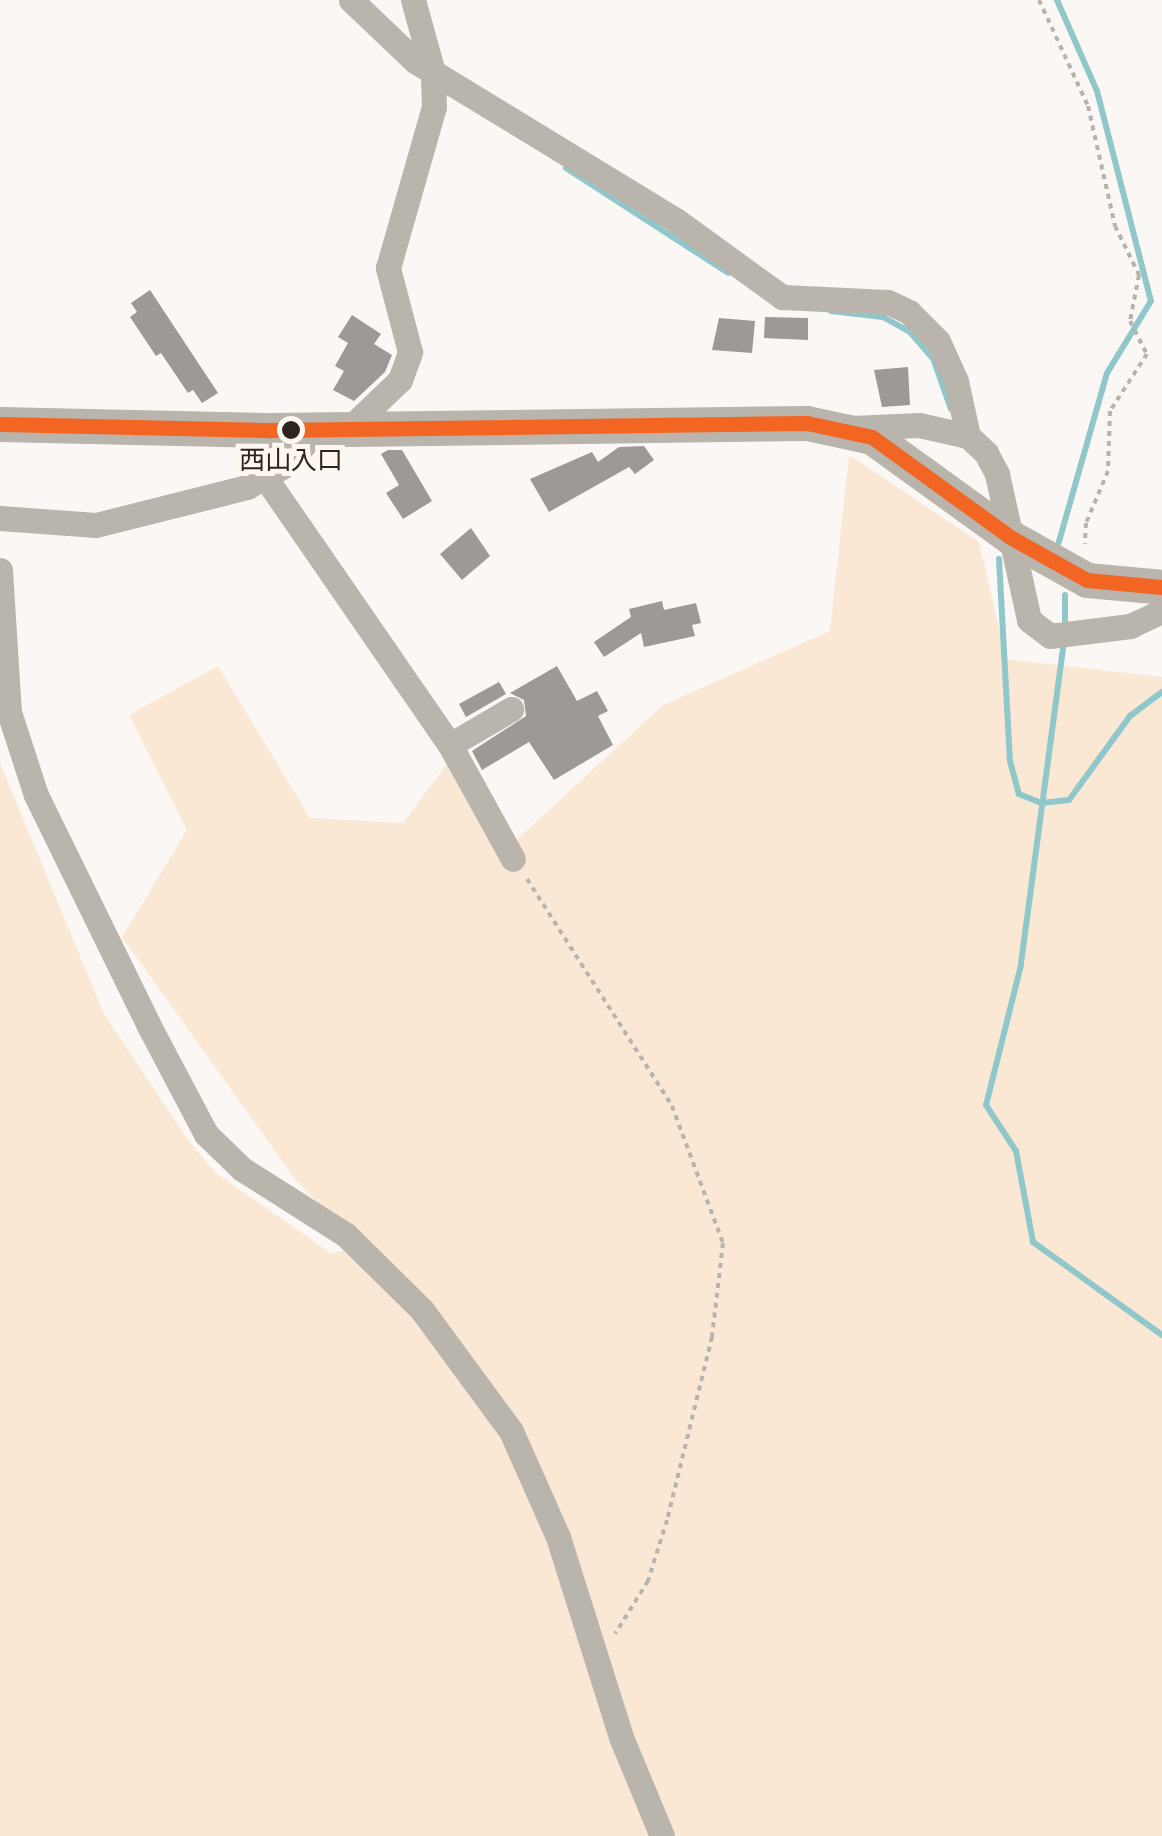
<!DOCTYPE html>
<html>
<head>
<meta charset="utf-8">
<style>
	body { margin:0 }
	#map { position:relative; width:1162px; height:1836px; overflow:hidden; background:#faf7f4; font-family:"IBM Plex Sans","Noto Sans JP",sans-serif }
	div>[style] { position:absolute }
	.green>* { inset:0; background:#fae8d5 }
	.stream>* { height:6px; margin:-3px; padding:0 3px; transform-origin:3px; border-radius:3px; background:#90c7cb }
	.building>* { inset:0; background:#9d9a95 }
	.path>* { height:4px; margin-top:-2px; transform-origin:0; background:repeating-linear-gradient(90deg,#b7b4ae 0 5px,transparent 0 10px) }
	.minor>* { height:25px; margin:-12.5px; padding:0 12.5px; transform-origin:12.5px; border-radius:12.5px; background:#b9b5ad }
	.secondary>* { height:35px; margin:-17.5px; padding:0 17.5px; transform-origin:17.5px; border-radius:17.5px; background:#b9b4ac }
	.bus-1>* { height:15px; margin:-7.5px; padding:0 7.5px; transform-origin:7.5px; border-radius:7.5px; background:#f26522 }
	.dots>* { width:28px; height:28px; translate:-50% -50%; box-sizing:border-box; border:5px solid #fef7f0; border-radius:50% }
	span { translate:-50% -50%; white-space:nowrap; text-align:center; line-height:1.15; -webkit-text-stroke:10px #fef7f0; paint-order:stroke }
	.bus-label { font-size:26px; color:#2b251f }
</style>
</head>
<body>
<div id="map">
	<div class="green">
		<div style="clip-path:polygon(849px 455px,979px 542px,1006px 659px,1162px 677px,1162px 1836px,0 1836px,0 763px,104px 1014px,188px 1140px,216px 1173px,332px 1254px,361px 1245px,297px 1182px,122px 937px,187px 830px,129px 715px,218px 666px,310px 818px,403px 823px,450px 760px,500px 855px,663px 705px,830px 631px)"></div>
	</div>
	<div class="stream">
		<div style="left:1057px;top:0;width:99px;rotate:66.3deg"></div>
		<div style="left:1097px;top:91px;width:217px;rotate:75.6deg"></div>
		<div style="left:1151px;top:301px;width:84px;rotate:121.4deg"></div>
		<div style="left:1107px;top:373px;width:176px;rotate:105.9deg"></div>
		<div style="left:566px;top:168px;width:193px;rotate:32.9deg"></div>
		<div style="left:831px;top:311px;width:52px;rotate:6.6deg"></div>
		<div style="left:883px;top:317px;width:31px;rotate:29deg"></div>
		<div style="left:910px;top:332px;width:35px;rotate:49deg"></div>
		<div style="left:933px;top:358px;width:54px;rotate:70.6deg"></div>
		<div style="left:999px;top:559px;width:202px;rotate:86.9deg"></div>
		<div style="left:1010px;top:761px;width:34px;rotate:75deg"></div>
		<div style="left:1019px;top:794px;width:24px;rotate:22deg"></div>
		<div style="left:1041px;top:803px;width:28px;rotate:-6deg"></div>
		<div style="left:1069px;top:800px;width:104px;rotate:-54deg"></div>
		<div style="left:1130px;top:716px;width:40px;rotate:-37deg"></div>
		<div style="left:1065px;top:595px;width:34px;rotate:90deg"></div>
		<div style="left:1064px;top:641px;width:327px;rotate:97.6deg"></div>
		<div style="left:1021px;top:965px;width:144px;rotate:104deg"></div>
		<div style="left:986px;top:1105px;width:55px;rotate:56.9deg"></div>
		<div style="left:1016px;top:1151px;width:93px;rotate:79.4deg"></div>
		<div style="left:1033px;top:1242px;width:159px;rotate:35.8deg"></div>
	</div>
	<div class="building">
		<div style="clip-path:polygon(150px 290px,218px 393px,202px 403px,193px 390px,188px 393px,161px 353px,156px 356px,130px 317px,137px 312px,131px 303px)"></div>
		<div style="clip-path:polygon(352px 315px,381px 334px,374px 344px,392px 355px,385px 372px,354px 401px,333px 390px,344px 371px,335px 366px,348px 343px,338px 337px)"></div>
		<div style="clip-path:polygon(765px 317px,808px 318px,808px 340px,764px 338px)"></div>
		<div style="clip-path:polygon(719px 318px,755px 321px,752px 353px,712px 350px)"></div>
		<div style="clip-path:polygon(908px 367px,910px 405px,882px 407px,874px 370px)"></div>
		<div style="clip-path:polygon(644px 446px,654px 460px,635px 474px,629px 467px,549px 512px,530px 479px,592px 452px,598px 462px,619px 447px)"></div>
		<div style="clip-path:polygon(388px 450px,402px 450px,432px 501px,403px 519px,386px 493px,399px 485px,381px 454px)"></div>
		<div style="clip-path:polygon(471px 528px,490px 556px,462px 580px,440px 554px)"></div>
		<div style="clip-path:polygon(662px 601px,664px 610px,696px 603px,701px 623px,692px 625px,695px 636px,644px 647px,641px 633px,604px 657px,594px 642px,631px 617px,629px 609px)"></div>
		<div style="clip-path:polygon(557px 666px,577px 701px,597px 691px,608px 711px,598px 716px,613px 745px,554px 780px,529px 742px,482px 770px,472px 751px,526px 716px,524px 700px,510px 693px)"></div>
		<div style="clip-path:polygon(499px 682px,506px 694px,466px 717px,459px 704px)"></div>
	</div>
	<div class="path">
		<div style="left:1039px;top:0;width:117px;rotate:65.2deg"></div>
		<div style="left:1088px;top:106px;width:123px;rotate:77.3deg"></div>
		<div style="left:1115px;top:226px;width:55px;rotate:63.9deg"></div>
		<div style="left:1139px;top:275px;width:47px;rotate:101.1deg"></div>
		<div style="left:1130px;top:321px;width:37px;rotate:63deg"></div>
		<div style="left:1147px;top:354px;width:68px;rotate:123deg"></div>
		<div style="left:1110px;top:411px;width:60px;rotate:91.9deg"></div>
		<div style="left:1108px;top:471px;width:56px;rotate:112.9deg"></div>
		<div style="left:1086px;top:523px;width:21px;rotate:93deg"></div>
		<div style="left:527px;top:879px;width:269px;rotate:57.4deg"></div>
		<div style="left:672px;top:1106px;width:146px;rotate:69.6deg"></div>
		<div style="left:723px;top:1243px;width:95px;rotate:96.7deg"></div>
		<div style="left:712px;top:1337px;width:188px;rotate:103.8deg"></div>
		<div style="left:667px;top:1520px;width:64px;rotate:107.3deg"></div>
		<div style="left:648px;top:1581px;width:62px;rotate:121.9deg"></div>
	</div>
	<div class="minor">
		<div style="left:351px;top:0;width:88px;rotate:43.6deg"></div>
		<div style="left:415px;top:61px;width:307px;rotate:31.4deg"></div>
		<div style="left:677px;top:221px;width:130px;rotate:35.9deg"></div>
		<div style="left:782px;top:297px;width:106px;rotate:2.7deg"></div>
		<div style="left:888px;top:302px;width:23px;rotate:25deg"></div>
		<div style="left:909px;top:312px;width:41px;rotate:45deg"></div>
		<div style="left:938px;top:341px;width:44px;rotate:65.8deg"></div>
		<div style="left:956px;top:381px;width:56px;rotate:77.7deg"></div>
		<div style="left:353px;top:425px;width:65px;rotate:-43.8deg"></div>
		<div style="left:400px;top:380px;width:30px;rotate:-70deg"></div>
		<div style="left:410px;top:352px;width:87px;rotate:-104.7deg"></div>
		<div style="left:388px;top:268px;width:167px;rotate:-74.1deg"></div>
		<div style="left:434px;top:107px;width:35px;rotate:-92deg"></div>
		<div style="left:433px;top:72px;width:75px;rotate:-105.5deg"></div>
		<div style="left:852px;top:428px;width:67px;rotate:-2.6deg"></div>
		<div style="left:919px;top:425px;width:50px;rotate:12.7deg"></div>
		<div style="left:968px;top:436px;width:25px;rotate:43deg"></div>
		<div style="left:986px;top:453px;width:24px;rotate:62deg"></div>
		<div style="left:997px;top:474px;width:149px;rotate:77.6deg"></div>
		<div style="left:1029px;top:620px;width:26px;rotate:37deg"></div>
		<div style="left:1050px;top:636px;width:81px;rotate:-7.1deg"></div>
		<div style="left:1130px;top:626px;width:35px;rotate:-25deg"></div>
		<div style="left:265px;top:477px;width:326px;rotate:55.4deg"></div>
		<div style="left:450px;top:745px;width:130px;rotate:61.1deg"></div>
		<div style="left:0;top:518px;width:96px;rotate:4.2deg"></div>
		<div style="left:96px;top:525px;width:156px;rotate:-14.1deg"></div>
		<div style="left:247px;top:487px;width:46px;rotate:-29.9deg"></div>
		<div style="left:287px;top:464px;width:52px;rotate:-48.9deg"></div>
		<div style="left:0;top:570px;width:142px;rotate:86.4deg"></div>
		<div style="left:9px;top:712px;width:87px;rotate:72deg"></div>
		<div style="left:36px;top:795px;width:255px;rotate:63.9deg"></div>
		<div style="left:148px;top:1024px;width:124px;rotate:62.2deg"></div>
		<div style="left:206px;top:1134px;width:50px;rotate:44.2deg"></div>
		<div style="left:242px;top:1169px;width:123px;rotate:32.4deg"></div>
		<div style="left:346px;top:1235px;width:107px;rotate:44.6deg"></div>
		<div style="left:422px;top:1310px;width:150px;rotate:53.7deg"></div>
		<div style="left:511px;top:1431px;width:116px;rotate:66.1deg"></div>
		<div style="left:558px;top:1537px;width:210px;rotate:72.5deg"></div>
		<div style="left:621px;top:1737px;width:107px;rotate:67.5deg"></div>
		<div style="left:450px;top:745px;width:71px;rotate:-30.5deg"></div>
	</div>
	<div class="secondary">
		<div style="left:0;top:424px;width:271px;rotate:1.3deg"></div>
		<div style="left:271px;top:430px;width:536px;rotate:-0.75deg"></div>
		<div style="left:807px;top:423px;width:66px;rotate:12.2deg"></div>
		<div style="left:872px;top:437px;width:170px;rotate:35.9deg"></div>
		<div style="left:1010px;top:537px;width:88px;rotate:29.2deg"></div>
		<div style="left:1087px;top:580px;width:75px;rotate:5.3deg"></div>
	</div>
	<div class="bus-1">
		<div style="left:0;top:424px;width:271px;rotate:1.3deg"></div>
		<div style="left:271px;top:430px;width:536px;rotate:-0.75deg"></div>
		<div style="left:807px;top:423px;width:66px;rotate:12.2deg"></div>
		<div style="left:872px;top:437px;width:170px;rotate:35.9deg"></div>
		<div style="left:1010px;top:537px;width:88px;rotate:29.2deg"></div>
		<div style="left:1087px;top:580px;width:75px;rotate:5.3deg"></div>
	</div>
	<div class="dots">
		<div style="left:291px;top:430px;background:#2b251f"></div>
	</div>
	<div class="bus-label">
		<span style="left:291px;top:460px">西山入口</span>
	</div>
</div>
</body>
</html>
